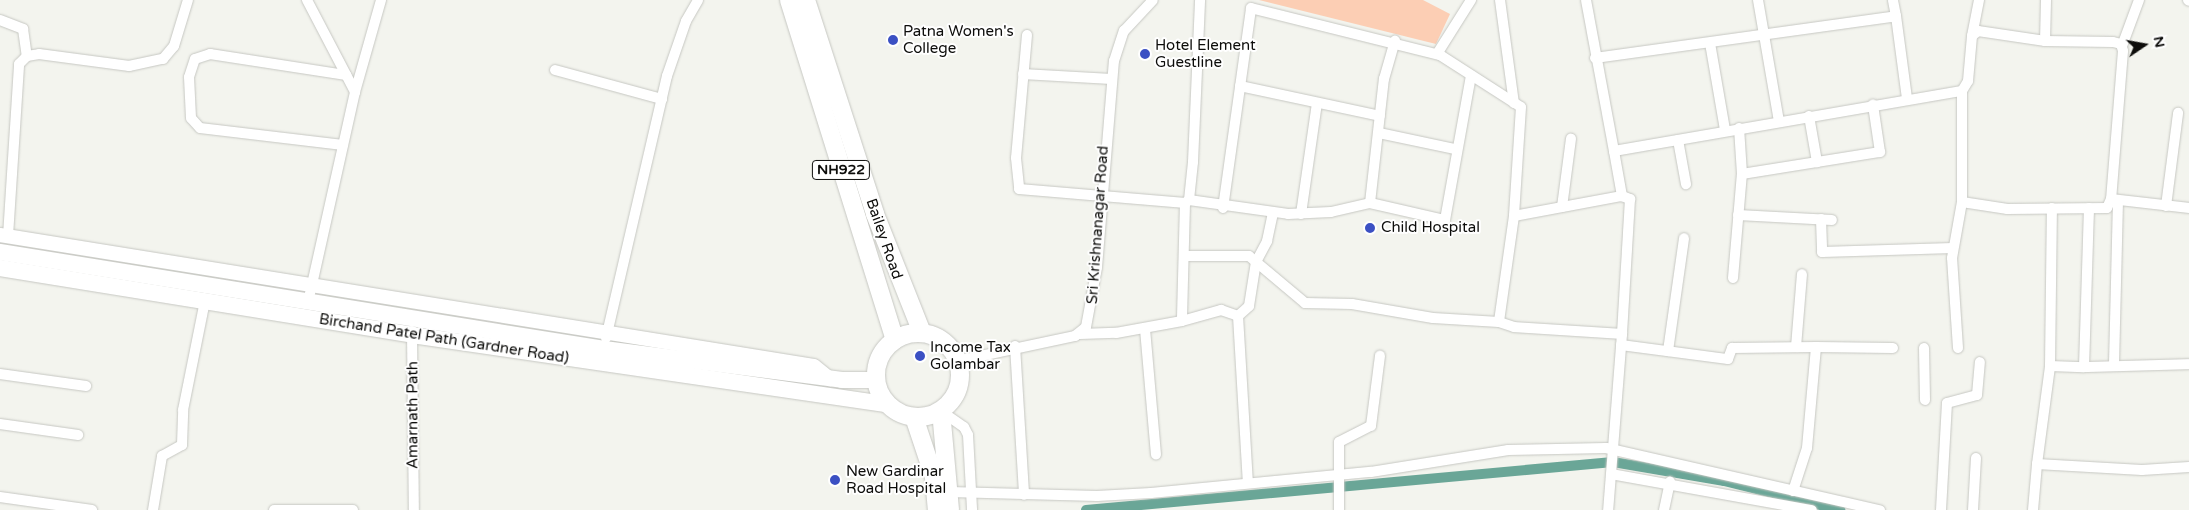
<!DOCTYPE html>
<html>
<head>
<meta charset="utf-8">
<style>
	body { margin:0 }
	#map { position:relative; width:2189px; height:510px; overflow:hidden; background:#f3f4ee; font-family:"Varela Round",sans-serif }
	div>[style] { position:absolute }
	.green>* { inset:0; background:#fcceb4 }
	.canal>* { height:10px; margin:-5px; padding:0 5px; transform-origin:5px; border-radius:5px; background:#6aa697 }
	.roads { filter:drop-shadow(0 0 1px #c6c7c2) drop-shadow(0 0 1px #c6c7c2) }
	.street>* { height:10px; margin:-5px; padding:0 5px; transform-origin:5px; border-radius:5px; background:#fff }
	.secondary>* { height:14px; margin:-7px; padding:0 7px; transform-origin:7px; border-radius:7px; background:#fff }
	.primary>* { height:16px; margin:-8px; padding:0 8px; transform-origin:8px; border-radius:8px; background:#fff }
	.highway>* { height:18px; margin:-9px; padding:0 9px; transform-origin:9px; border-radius:9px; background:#fff }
	.highway>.ring { margin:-9px; padding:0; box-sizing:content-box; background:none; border:18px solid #fff; border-radius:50% }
	.dots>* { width:14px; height:14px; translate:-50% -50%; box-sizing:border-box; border:2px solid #fff; border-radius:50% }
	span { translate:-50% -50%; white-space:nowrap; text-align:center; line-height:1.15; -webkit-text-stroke:4px #fff; paint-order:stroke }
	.shield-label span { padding:1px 4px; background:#fff; border:1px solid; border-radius:4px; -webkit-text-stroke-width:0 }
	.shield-label { font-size:14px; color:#0d0d0b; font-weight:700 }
	.poi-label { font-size:15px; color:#0d0d0b }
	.left { translate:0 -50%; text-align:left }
	.street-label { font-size:15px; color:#0d0d0b }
	.north { position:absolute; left:2119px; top:20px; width:50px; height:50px; -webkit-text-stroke:4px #fff; paint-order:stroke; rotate:78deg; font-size:14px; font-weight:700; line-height:20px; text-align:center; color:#0d0d0b }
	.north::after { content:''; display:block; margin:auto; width:18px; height:22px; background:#0d0d0b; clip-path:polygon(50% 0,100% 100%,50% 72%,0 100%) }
</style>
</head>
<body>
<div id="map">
	<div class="green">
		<div style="clip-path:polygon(1259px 0,1423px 0,1450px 14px,1436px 44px)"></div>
	</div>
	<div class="canal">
		<div style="left:1086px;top:510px;width:529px;rotate:-5.2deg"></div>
		<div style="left:1613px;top:462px;width:113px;rotate:9.7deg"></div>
		<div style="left:1724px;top:481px;width:120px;rotate:14deg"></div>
	</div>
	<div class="roads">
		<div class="street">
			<div style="left:307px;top:0;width:104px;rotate:62.4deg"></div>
			<div style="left:355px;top:92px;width:215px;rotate:102.6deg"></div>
			<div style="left:1500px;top:0;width:104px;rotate:82.3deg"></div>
			<div style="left:1586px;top:0;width:154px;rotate:79.5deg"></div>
			<div style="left:1614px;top:151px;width:353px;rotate:-9.8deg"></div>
			<div style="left:1962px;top:91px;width:12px;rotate:-59deg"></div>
			<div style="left:1968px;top:81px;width:45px;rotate:-84.9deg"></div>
			<div style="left:1972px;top:36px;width:8px;rotate:-40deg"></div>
			<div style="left:1978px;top:31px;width:68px;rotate:8.5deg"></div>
			<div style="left:2045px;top:41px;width:68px;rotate:0.8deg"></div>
			<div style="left:2113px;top:42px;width:8px;rotate:14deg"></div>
			<div style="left:2121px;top:44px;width:7px;rotate:74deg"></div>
			<div style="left:2123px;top:51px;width:148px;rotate:94.6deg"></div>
			<div style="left:2111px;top:199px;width:79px;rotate:6.6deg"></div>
			<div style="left:1758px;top:0;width:123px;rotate:80.2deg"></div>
			<div style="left:2188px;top:0;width:1px;rotate:45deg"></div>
			<div style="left:1896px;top:16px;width:83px;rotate:82.4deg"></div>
			<div style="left:0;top:20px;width:25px;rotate:21deg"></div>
			<div style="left:23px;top:29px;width:27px;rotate:82deg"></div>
			<div style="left:1027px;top:35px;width:123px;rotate:95.1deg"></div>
			<div style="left:1016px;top:158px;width:31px;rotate:84deg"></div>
			<div style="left:1019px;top:189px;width:167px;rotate:4.8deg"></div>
			<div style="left:1185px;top:203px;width:5px;rotate:-37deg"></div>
			<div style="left:1189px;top:200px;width:38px;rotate:-84deg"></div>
			<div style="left:1193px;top:162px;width:162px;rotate:-87.5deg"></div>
			<div style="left:1972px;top:36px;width:37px;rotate:-79deg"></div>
			<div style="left:2045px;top:41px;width:41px;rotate:-88.6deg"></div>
			<div style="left:1710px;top:43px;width:88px;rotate:80.2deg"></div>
			<div style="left:2122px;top:46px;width:49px;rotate:-69.7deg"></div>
			<div style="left:1437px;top:54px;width:64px;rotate:-57.8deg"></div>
			<div style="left:1595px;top:58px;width:304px;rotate:-7.9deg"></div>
			<div style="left:1896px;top:16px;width:16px;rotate:-101deg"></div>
			<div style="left:555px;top:70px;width:111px;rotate:15.2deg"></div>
			<div style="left:1023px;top:74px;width:88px;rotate:3.3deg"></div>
			<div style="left:1240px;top:86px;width:143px;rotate:12.1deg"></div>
			<div style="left:1962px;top:91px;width:111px;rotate:90deg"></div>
			<div style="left:1962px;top:202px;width:46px;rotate:8.8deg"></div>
			<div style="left:2007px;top:209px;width:100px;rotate:-0.6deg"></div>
			<div style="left:2107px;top:208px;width:10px;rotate:-66deg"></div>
			<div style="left:355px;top:92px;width:96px;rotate:-74.2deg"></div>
			<div style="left:1809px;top:116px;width:47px;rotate:80.1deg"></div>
			<div style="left:1379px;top:133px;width:78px;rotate:11.9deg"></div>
			<div style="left:1678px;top:140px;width:45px;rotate:79.7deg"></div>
			<div style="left:343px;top:145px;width:144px;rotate:-173.2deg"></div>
			<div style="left:200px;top:128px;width:13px;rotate:-132deg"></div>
			<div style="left:191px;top:118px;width:41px;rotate:-92.8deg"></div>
			<div style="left:189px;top:77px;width:19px;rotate:-72deg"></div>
			<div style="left:195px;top:59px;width:16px;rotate:-18deg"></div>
			<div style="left:210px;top:54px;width:138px;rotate:8.8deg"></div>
			<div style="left:1614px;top:151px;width:46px;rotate:79.9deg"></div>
			<div style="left:1742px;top:174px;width:140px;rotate:-9.1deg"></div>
			<div style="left:1880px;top:152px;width:48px;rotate:-98.5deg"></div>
			<div style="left:1189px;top:200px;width:100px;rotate:8deg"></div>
			<div style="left:1288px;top:214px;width:43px;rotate:-2.7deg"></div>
			<div style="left:1331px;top:212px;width:40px;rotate:-13deg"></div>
			<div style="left:1370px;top:203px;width:125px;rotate:-83.6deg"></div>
			<div style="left:1384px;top:79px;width:40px;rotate:-74deg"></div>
			<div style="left:1185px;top:203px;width:118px;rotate:91.5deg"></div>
			<div style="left:1182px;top:321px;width:41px;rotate:-15.8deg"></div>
			<div style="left:1221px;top:310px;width:18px;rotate:19deg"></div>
			<div style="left:1238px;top:316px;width:167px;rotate:86.6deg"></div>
			<div style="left:1370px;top:203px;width:77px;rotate:12.8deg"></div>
			<div style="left:1445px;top:220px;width:147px;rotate:-79.8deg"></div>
			<div style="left:2166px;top:206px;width:94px;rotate:-82.6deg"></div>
			<div style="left:1562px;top:207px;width:69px;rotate:-82.5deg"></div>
			<div style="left:1223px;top:208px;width:202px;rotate:-82deg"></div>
			<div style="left:1251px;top:8px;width:195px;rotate:14deg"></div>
			<div style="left:1440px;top:55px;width:96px;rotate:32.7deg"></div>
			<div style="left:1521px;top:107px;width:109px;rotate:93.7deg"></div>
			<div style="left:1514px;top:216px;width:110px;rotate:-10.5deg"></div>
			<div style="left:1622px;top:196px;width:9px;rotate:21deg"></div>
			<div style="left:1630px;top:199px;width:135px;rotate:93.4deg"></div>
			<div style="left:2089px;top:208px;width:159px;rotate:91.8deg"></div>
			<div style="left:2084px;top:367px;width:105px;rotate:-1.6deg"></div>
			<div style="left:1301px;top:214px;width:112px;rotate:-81.8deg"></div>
			<div style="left:1738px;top:215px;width:94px;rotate:3deg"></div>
			<div style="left:1514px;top:216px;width:107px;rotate:98.1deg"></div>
			<div style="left:1499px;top:322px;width:16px;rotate:18deg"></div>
			<div style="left:1514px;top:327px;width:108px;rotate:3.7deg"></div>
			<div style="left:1622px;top:334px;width:177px;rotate:94.5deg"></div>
			<div style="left:1821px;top:219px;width:33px;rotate:88deg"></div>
			<div style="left:1822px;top:252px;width:131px;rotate:-1.7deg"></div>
			<div style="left:8px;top:236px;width:172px;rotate:-86.3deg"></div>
			<div style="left:19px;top:64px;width:11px;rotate:-45deg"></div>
			<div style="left:27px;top:56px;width:12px;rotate:-9deg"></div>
			<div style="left:39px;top:54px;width:91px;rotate:7.6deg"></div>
			<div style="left:129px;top:66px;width:35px;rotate:-12deg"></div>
			<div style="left:163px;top:59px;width:17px;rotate:-50deg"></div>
			<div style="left:174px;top:46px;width:48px;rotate:-73.1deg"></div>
			<div style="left:1185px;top:256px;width:64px"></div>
			<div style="left:1249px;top:256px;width:73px;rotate:40deg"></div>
			<div style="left:1305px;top:303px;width:47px;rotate:1.2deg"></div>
			<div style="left:1352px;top:304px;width:82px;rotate:9.8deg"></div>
			<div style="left:1433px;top:318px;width:66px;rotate:3.5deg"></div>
			<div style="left:1733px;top:278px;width:104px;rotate:-85.1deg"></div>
			<div style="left:1742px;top:174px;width:46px;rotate:-93.7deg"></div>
			<div style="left:1238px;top:316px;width:15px;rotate:-42deg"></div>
			<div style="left:1249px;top:306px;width:45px;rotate:-81deg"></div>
			<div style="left:1256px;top:262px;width:24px;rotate:-62deg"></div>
			<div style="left:1267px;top:241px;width:29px;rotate:-78deg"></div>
			<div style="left:1145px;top:329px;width:126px;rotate:85deg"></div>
			<div style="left:412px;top:331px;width:179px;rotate:89.4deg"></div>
			<div style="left:1080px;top:334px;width:36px;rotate:-2deg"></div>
			<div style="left:1116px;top:333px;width:67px;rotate:-10.3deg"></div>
			<div style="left:606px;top:338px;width:269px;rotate:-76.9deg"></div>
			<div style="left:667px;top:76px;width:58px;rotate:-70.9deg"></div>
			<div style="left:686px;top:21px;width:24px;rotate:-60deg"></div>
			<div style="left:1621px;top:345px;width:108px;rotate:7.5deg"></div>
			<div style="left:1728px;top:359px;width:12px;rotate:-70deg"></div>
			<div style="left:1732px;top:348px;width:84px;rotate:-0.7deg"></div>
			<div style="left:1015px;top:346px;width:149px;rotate:86.5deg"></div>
			<div style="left:1796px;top:347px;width:73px;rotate:-85.3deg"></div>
			<div style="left:1924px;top:348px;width:52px;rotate:88.9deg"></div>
			<div style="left:1958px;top:348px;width:90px;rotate:-93.8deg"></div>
			<div style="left:1952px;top:258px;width:57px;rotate:-79.9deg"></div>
			<div style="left:1668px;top:351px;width:114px;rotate:-81.9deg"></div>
			<div style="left:957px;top:361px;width:121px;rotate:-12deg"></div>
			<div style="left:1075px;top:336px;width:14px;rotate:-39deg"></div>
			<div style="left:1086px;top:327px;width:61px;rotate:-79.6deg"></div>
			<div style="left:1097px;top:267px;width:207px;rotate:-85.3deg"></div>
			<div style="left:1114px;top:61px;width:32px;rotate:-72deg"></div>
			<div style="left:1124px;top:31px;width:42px;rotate:-46.9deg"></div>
			<div style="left:2114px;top:364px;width:162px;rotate:-88.6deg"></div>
			<div style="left:2050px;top:366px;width:34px;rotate:2deg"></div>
			<div style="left:0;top:374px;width:87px;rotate:7.9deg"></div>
			<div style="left:941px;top:411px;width:28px;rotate:35deg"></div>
			<div style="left:964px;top:427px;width:9px;rotate:63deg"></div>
			<div style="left:968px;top:435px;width:75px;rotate:86.9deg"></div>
			<div style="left:0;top:424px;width:79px;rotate:8deg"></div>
			<div style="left:2037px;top:464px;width:99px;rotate:-82.4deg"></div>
			<div style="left:2050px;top:366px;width:158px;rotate:-89.3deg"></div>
			<div style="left:1611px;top:474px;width:204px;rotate:10.2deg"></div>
			<div style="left:1793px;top:491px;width:45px;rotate:-72deg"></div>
			<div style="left:1807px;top:448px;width:101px;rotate:-84.9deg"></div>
			<div style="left:1816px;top:347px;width:77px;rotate:0.7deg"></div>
			<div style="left:950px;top:492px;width:147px;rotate:1.6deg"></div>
			<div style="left:1097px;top:496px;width:54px;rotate:-3.2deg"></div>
			<div style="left:1151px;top:493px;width:221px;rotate:-5.5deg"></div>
			<div style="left:1371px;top:472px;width:139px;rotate:-9.1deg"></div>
			<div style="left:1508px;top:450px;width:98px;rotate:-1.2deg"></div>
			<div style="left:1606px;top:448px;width:281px;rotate:12.8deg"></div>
			<div style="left:0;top:497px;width:93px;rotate:8deg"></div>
			<div style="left:153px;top:510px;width:55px;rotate:-80.5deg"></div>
			<div style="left:162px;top:456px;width:23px;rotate:-29deg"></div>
			<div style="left:182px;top:445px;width:35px;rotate:-88deg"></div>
			<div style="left:183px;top:410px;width:111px;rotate:-78.6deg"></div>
			<div style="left:274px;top:510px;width:79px"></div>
			<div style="left:1339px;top:510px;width:68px;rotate:-90deg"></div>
			<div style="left:1339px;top:442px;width:36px;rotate:-27deg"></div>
			<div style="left:1371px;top:426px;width:71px;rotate:-82.7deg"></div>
			<div style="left:1664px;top:510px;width:29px;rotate:-78deg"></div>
			<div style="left:1941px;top:510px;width:107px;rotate:-86.8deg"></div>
			<div style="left:1947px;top:403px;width:31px;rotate:-15deg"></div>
			<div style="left:1977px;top:395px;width:33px;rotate:-85deg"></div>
			<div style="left:1973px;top:510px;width:52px;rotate:-86.7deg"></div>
			<div style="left:2033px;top:510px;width:46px;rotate:-85deg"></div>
			<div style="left:2037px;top:464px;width:105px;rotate:3.3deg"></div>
			<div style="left:2142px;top:470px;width:47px;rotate:-3.7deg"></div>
		</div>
		<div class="secondary">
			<div style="left:0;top:235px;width:824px;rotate:9.14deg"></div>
			<div style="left:814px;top:366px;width:21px;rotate:39deg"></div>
		</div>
		<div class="primary">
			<div style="left:0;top:252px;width:612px;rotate:9.12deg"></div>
			<div style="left:604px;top:349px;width:240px;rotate:7.4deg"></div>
			<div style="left:842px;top:380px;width:34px"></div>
			<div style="left:0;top:268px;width:417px;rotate:9.2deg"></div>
			<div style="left:412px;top:335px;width:482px;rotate:8.3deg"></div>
		</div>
		<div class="highway">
			<div style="left:789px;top:0;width:356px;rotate:72.7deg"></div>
			<div style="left:806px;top:0;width:225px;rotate:72.1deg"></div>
			<div style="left:875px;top:214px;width:128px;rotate:68.4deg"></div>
			<div class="ring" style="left:876px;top:333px;width:66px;height:66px"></div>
			<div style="left:941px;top:411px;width:99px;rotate:84.8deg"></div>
			<div style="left:914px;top:417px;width:63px;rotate:71.6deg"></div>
			<div style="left:934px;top:477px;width:33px;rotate:85deg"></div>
		</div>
	</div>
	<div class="dots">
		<div style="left:893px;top:40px;background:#3b50c3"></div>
		<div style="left:1145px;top:54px;background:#3b50c3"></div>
		<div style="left:1370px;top:228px;background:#3b50c3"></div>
		<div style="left:920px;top:356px;background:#3b50c3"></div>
		<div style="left:835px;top:480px;background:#3b50c3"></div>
	</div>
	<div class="shield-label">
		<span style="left:841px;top:170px">NH922</span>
	</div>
	<div class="poi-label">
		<span class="left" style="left:903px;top:40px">Patna Women's<br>College</span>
		<span class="left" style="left:1155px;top:54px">Hotel Element<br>Guestline</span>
		<span class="left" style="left:1381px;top:228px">Child Hospital</span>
		<span class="left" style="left:930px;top:356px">Income Tax<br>Golambar</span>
		<span class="left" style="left:846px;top:480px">New Gardinar<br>Road Hospital</span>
	</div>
	<div class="street-label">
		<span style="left:1098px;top:225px;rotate:-86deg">Sri Krishnanagar Road</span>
		<span style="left:884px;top:239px;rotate:71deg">Bailey Road</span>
		<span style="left:444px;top:339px;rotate:9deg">Birchand Patel Path (Gardner Road)</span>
		<span style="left:413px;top:415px;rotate:-90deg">Amarnath Path</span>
	</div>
	<div class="north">N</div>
</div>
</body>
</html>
